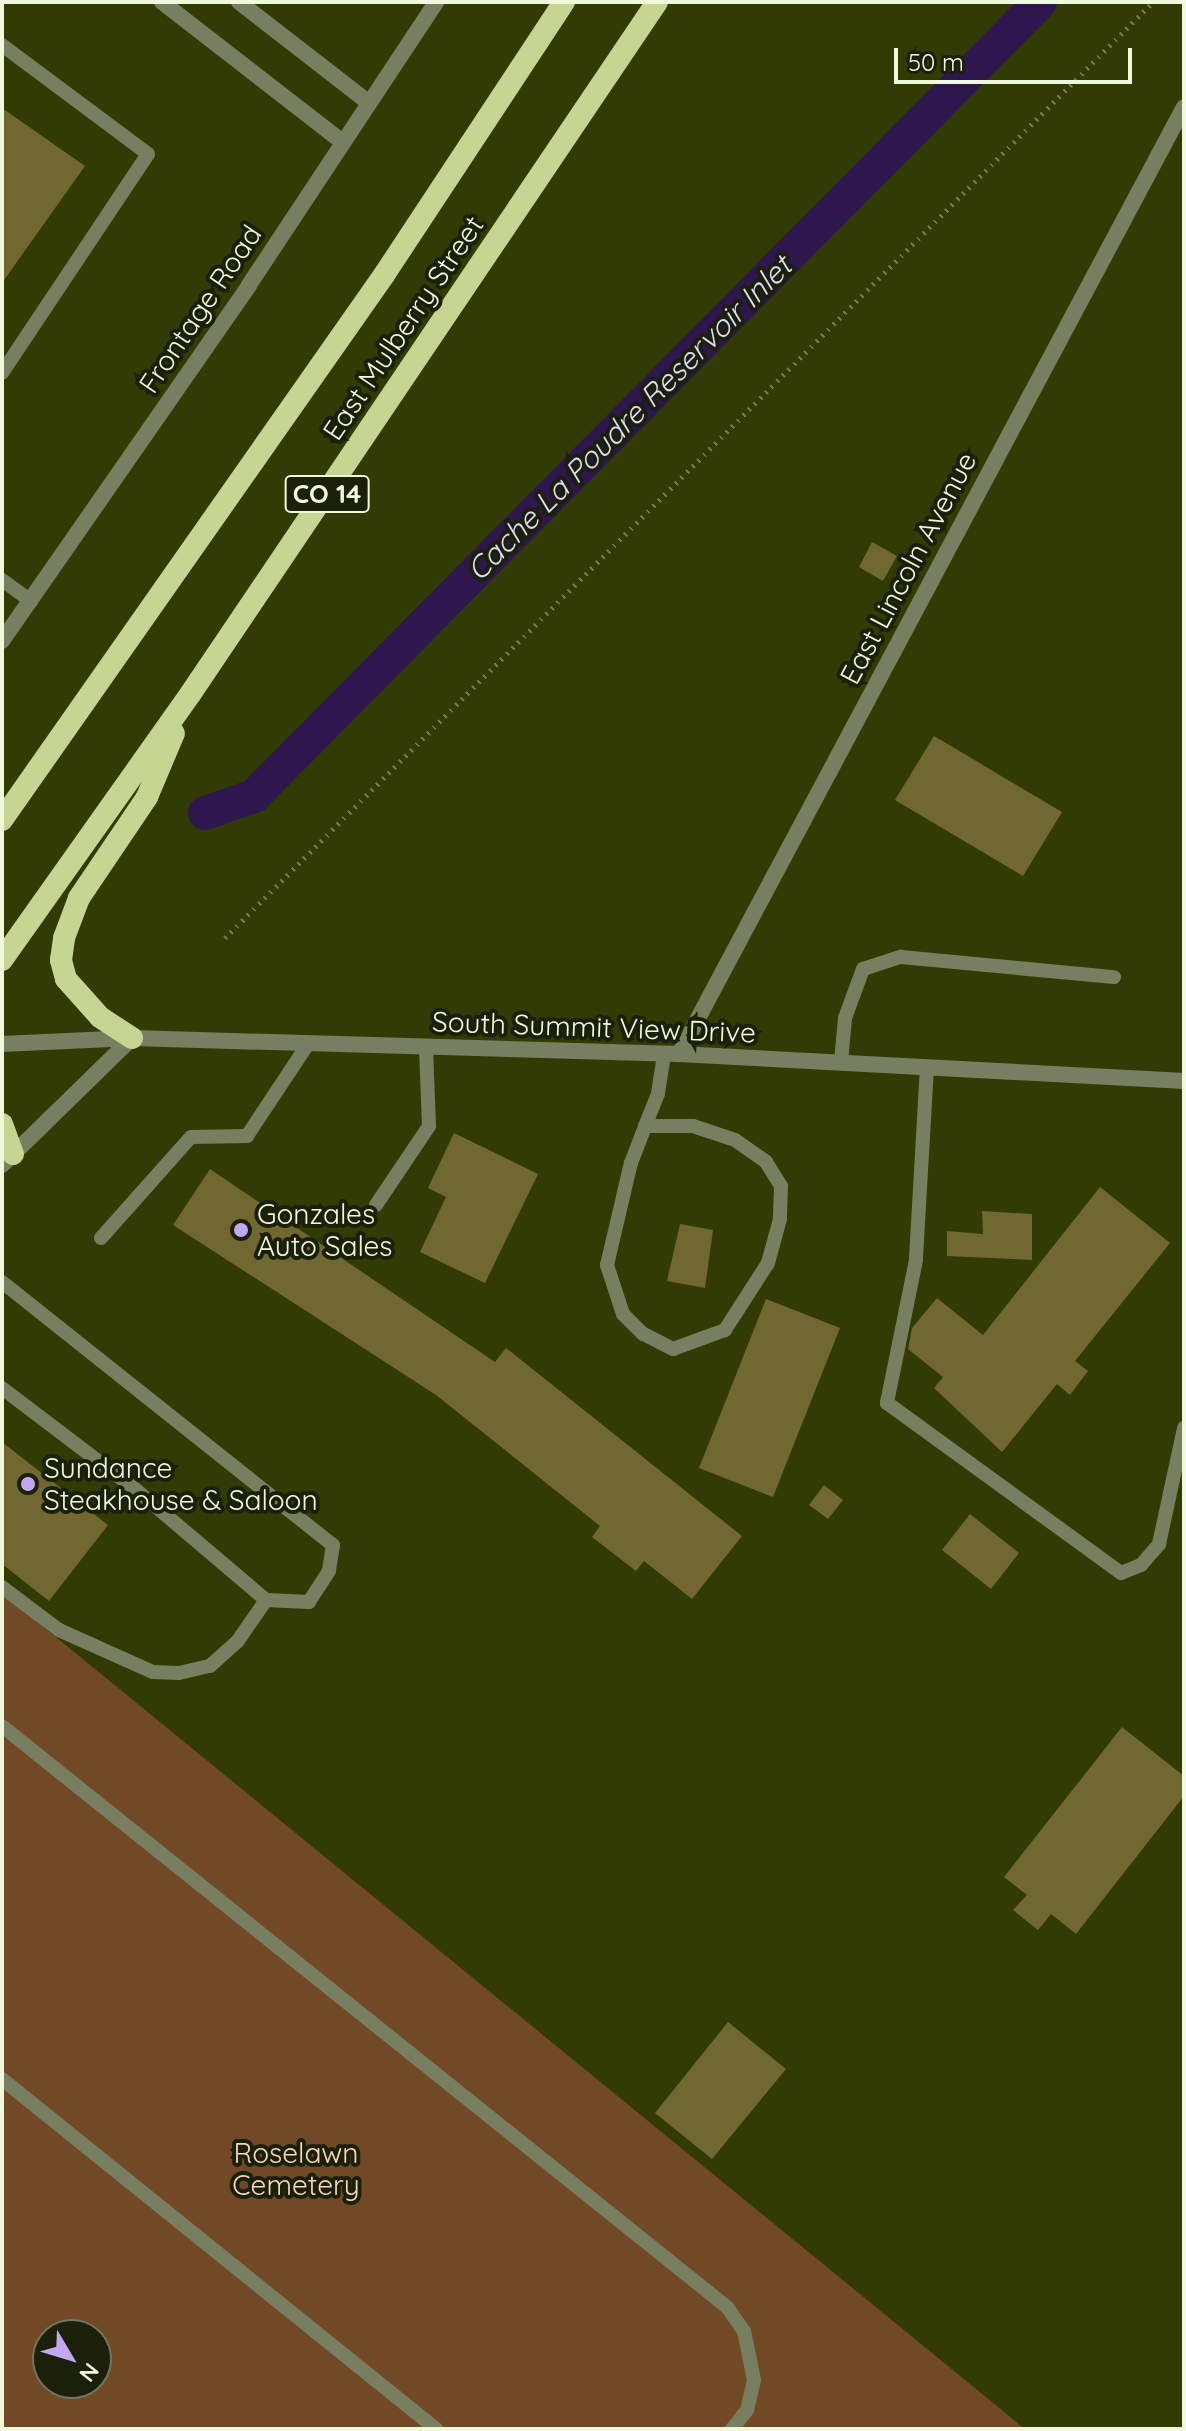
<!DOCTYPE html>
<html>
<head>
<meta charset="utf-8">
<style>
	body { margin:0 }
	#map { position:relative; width:1186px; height:2431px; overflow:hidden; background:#323b03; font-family:Quicksand,sans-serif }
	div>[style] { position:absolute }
	.green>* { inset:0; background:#724926 }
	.canal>* { height:34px; margin:-17px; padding:0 17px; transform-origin:17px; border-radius:17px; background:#2e164e }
	.building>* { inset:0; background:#716731 }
	.path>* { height:5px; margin-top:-2.5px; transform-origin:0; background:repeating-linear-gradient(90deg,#727a4c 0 2px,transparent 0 8px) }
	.service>* { height:14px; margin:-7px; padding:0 7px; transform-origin:7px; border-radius:7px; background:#787f61 }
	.minor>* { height:16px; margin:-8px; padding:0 8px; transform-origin:8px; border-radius:8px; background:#787f61 }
	.tertiary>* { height:16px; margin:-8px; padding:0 8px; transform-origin:8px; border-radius:8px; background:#787f61 }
	.trunk>* { height:22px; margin:-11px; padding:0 11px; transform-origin:11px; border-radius:11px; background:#c6d692 }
	.dots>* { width:22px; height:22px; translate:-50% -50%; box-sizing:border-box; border:4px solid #1b200a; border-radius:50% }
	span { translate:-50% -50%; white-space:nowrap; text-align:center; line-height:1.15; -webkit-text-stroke:8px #1b200a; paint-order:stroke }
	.shield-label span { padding:2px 6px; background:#1b200a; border:2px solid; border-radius:6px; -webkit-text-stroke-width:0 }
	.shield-label { font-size:26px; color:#f1f9dd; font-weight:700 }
	.street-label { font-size:28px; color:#f1f9dd }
	.poi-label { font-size:28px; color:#f1f9dd }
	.left { translate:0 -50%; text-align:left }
	.park-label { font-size:28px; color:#f9d7bd }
	.water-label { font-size:30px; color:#e3d8fd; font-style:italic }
	.frame { position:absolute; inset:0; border:4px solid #f1f9dd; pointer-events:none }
	.north { position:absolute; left:32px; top:2319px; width:80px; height:80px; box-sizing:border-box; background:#1b200a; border:2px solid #71775e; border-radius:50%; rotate:128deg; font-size:22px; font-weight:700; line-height:32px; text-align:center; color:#f1f9dd }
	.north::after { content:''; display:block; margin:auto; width:28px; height:36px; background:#c1a8f3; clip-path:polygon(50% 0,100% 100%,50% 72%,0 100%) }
	.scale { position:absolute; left:894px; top:48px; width:238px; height:36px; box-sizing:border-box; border:4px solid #f1f9dd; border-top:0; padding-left:10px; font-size:24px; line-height:28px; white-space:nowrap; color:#f1f9dd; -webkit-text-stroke:6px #1b200a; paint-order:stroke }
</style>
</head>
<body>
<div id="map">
	<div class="green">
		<div style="clip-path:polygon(evenodd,2px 1593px,1025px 2429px,2px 2429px,2px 1593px,48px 2335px,96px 2335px,96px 2383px,48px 2383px,48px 2335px)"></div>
	</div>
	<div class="canal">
		<div style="left:205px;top:813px;width:52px;rotate:-19.1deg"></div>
		<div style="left:254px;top:796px;width:1117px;rotate:-45.29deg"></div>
	</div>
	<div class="building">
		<div style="clip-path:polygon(2px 108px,85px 166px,2px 283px)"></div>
		<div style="clip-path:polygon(872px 542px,897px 556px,883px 581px,859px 567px)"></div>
		<div style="clip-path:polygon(934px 736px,1062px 812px,1023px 876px,895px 800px)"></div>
		<div style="clip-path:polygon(454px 1133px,538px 1174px,485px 1283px,420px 1252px,446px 1197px,428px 1188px)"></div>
		<div style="clip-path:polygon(210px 1169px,495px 1362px,506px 1348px,742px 1536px,692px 1599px,644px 1561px,636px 1571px,592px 1537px,600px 1526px,436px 1395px,173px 1225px)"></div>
		<div style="clip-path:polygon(1100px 1187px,1170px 1243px,1075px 1361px,1088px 1371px,1070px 1395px,1057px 1384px,1002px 1452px,934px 1388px,943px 1377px,908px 1349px,912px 1328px,937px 1298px,983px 1335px)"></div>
		<div style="clip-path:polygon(982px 1211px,1032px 1214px,1032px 1260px,947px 1256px,947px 1231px,983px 1234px)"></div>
		<div style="clip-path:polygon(680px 1224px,713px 1230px,705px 1288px,667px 1281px)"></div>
		<div style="clip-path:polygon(766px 1299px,840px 1328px,773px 1497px,699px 1468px)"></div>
		<div style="clip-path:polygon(2px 1442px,108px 1525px,49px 1601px,2px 1564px)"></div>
		<div style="clip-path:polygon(824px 1485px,843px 1500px,828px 1519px,809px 1505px)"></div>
		<div style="clip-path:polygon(970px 1514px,1019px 1553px,991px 1589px,942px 1550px)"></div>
		<div style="clip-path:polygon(1122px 1727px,1184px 1776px,1184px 1796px,1076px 1934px,1051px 1914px,1038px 1930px,1013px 1910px,1027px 1895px,1004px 1877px)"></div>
		<div style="clip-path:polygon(728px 2022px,786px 2069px,712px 2159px,655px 2113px)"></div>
	</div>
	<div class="path">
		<div style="left:225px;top:938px;width:1318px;rotate:-45.25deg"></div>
	</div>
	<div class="service">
		<div style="left:2px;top:45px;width:182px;rotate:36.7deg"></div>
		<div style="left:148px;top:154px;width:263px;rotate:123.7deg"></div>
		<div style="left:2px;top:580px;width:36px;rotate:36deg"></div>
		<div style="left:841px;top:1062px;width:44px;rotate:-84.8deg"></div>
		<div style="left:845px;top:1018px;width:52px;rotate:-69.8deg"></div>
		<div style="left:863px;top:969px;width:40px;rotate:-18deg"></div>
		<div style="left:901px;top:957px;width:214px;rotate:5.4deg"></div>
		<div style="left:927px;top:1067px;width:193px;rotate:93.3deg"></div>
		<div style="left:916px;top:1260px;width:146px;rotate:101.5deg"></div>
		<div style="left:887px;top:1403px;width:289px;rotate:36deg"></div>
		<div style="left:1121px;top:1573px;width:22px;rotate:-22deg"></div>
		<div style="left:1141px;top:1565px;width:28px;rotate:-49deg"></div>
		<div style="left:1159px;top:1544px;width:119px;rotate:-77.8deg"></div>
		<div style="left:645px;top:1126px;width:48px"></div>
		<div style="left:693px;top:1126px;width:44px;rotate:18.4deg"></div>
		<div style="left:735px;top:1140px;width:38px;rotate:35deg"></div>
		<div style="left:766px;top:1162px;width:28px;rotate:58deg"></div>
		<div style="left:781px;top:1186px;width:33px;rotate:92deg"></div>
		<div style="left:780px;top:1219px;width:46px;rotate:105.3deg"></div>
		<div style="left:768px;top:1263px;width:80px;rotate:122.7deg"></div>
		<div style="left:725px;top:1330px;width:55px;rotate:159.9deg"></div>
		<div style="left:673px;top:1349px;width:34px;rotate:-153deg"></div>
		<div style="left:643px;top:1334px;width:28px;rotate:-135deg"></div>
		<div style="left:623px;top:1314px;width:52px;rotate:-108.1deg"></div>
		<div style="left:607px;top:1265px;width:105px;rotate:-76.8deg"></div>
		<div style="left:631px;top:1163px;width:40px;rotate:-69deg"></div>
		<div style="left:645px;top:1126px;width:35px;rotate:-68deg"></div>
		<div style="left:658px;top:1093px;width:39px;rotate:-81deg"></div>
		<div style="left:376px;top:1205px;width:95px;rotate:-56.1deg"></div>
		<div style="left:429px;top:1126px;width:79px;rotate:-92.2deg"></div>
		<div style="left:101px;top:1238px;width:135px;rotate:-48.3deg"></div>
		<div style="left:191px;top:1137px;width:56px;rotate:-1deg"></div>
		<div style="left:247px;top:1136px;width:110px;rotate:-56.5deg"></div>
		<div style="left:2px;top:1282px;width:423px;rotate:38.5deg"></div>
		<div style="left:333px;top:1545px;width:26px;rotate:99deg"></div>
		<div style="left:329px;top:1571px;width:37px;rotate:123deg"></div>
		<div style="left:309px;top:1602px;width:43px;rotate:-177.3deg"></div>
		<div style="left:266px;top:1600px;width:172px;rotate:-139.7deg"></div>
		<div style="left:135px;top:1489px;width:167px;rotate:-142.8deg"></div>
		<div style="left:2px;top:1587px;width:71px;rotate:37deg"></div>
		<div style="left:59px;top:1630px;width:103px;rotate:24.1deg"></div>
		<div style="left:153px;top:1672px;width:26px;rotate:2deg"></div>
		<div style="left:179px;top:1673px;width:32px;rotate:-13deg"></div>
		<div style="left:210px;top:1666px;width:36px;rotate:-42deg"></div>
		<div style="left:237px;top:1642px;width:51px;rotate:-55.4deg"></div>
		<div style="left:2px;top:1726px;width:929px;rotate:38.71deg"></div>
		<div style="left:727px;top:2307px;width:29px;rotate:55deg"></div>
		<div style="left:744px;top:2331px;width:50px;rotate:78.5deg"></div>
		<div style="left:754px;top:2380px;width:31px;rotate:103deg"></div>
		<div style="left:747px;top:2410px;width:24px;rotate:128deg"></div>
		<div style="left:2px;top:2079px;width:558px;rotate:38.88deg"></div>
	</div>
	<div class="minor">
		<div style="left:162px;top:2px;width:227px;rotate:37.8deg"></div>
		<div style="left:239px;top:2px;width:163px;rotate:37.8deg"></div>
		<div style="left:2px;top:641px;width:433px;rotate:-55.2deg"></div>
		<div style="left:249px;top:285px;width:339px;rotate:-56.5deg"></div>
		<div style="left:679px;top:1054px;width:506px;rotate:3.06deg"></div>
		<div style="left:2px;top:1165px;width:182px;rotate:-44.3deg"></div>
	</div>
	<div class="tertiary">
		<div style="left:2px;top:1044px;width:130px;rotate:-2.6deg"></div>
		<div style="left:132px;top:1038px;width:547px;rotate:1.68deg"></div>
		<div style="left:679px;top:1054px;width:1073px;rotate:-61.93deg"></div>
	</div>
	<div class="trunk">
		<div style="left:2px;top:820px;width:666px;rotate:-54.97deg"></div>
		<div style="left:384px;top:275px;width:327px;rotate:-56.6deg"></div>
		<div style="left:2px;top:960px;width:327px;rotate:-54.7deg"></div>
		<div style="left:191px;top:693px;width:833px;rotate:-56deg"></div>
		<div style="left:132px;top:1038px;width:38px;rotate:-147deg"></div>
		<div style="left:100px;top:1017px;width:51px;rotate:-131.8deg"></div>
		<div style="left:66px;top:979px;width:20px;rotate:-105deg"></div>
		<div style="left:61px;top:960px;width:22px;rotate:-82deg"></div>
		<div style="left:64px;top:938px;width:43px;rotate:-69.4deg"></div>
		<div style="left:79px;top:898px;width:122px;rotate:-56deg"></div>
		<div style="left:147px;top:797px;width:69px;rotate:-67.1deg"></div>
		<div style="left:2px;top:1124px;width:32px;rotate:70deg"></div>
	</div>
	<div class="dots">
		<div style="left:241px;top:1230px;background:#c1a8f3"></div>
		<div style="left:28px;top:1484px;background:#c1a8f3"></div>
	</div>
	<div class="shield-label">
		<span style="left:327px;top:494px">CO 14</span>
	</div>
	<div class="street-label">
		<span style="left:200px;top:309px;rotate:-56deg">Frontage Road</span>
		<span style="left:403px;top:328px;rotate:-56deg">East Mulberry Street</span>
		<span style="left:908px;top:568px;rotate:-62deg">East Lincoln Avenue</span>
		<span style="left:594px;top:1027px;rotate:2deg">South Summit View Drive</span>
	</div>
	<div class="poi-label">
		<span class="left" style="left:257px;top:1230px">Gonzales<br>Auto Sales</span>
		<span class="left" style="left:44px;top:1484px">Sundance<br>Steakhouse &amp; Saloon</span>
	</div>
	<div class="park-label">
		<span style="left:296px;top:2169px">Roselawn<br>Cemetery</span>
	</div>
	<div class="water-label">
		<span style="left:629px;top:418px;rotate:-45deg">Cache La Poudre Reservoir Inlet</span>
	</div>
	<div class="frame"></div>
	<div class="north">N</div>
	<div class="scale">50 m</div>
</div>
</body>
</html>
